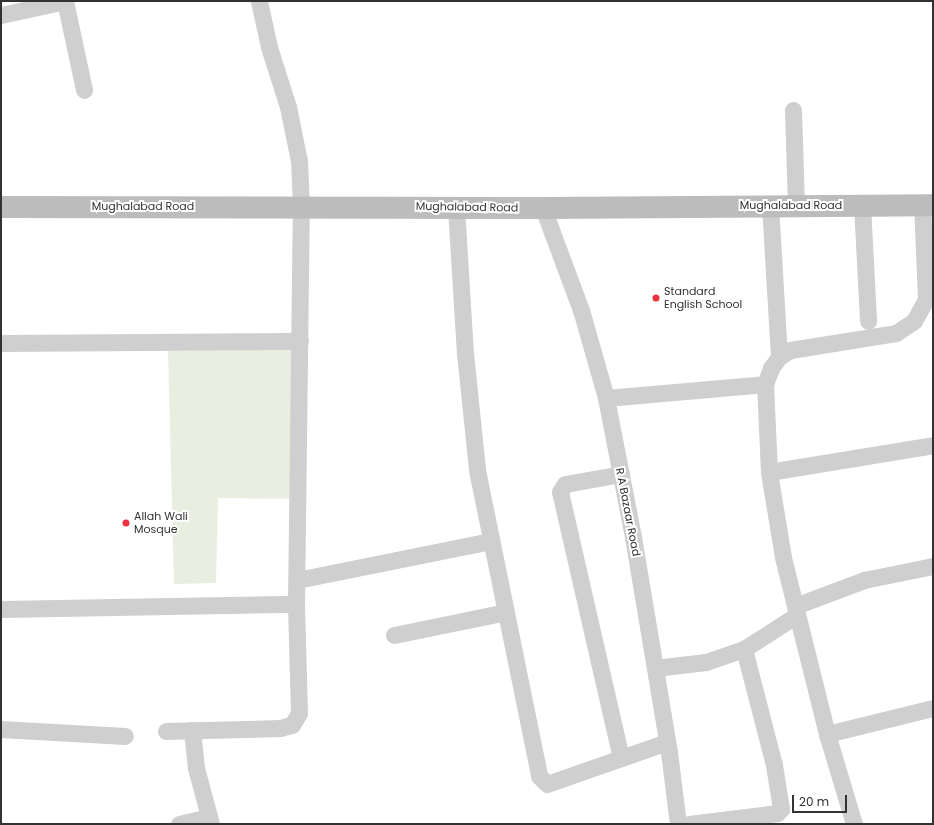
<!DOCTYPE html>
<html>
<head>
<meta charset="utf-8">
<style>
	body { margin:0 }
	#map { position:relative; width:934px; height:825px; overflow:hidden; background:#fff; font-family:Poppins,sans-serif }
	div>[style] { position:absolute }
	.green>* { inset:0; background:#e8efe0 }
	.street>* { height:17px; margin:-8.5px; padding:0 8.5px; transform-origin:8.5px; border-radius:8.5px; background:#cfcfcf }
	.secondary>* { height:22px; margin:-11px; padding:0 11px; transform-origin:11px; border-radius:11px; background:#bcbcbc }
	.dots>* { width:11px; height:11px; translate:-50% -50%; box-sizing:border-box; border:2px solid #fff; border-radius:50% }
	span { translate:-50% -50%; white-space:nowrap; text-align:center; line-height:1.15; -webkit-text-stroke:4px #fff; paint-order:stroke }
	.street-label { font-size:11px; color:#323232 }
	.poi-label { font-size:11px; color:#323232 }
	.left { translate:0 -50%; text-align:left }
	.frame { position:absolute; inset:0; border:2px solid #323232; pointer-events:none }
	.scale { position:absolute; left:792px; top:795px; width:55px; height:18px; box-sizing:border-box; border:2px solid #323232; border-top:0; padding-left:5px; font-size:12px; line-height:14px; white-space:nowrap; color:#323232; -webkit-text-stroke:3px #fff; paint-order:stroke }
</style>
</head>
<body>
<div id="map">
	<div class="green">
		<div style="clip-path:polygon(296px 348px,296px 499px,218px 498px,216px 583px,174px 584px,168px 351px)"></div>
	</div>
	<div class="street">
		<div style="left:65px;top:1px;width:91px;rotate:77.9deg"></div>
		<div style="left:1px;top:15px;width:66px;rotate:-12.3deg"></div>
		<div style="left:793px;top:110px;width:95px;rotate:88.2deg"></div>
		<div style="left:770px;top:205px;width:152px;rotate:86.6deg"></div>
		<div style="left:862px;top:205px;width:116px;rotate:87deg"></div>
		<div style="left:456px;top:207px;width:146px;rotate:86.5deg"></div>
		<div style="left:465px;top:353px;width:118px;rotate:84.1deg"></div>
		<div style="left:477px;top:470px;width:312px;rotate:78.5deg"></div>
		<div style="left:539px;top:776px;width:11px;rotate:45deg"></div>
		<div style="left:547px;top:784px;width:127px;rotate:-19.3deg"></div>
		<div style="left:543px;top:208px;width:109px;rotate:69.6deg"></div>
		<div style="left:581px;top:310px;width:91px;rotate:74.1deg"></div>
		<div style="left:606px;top:398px;width:142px;rotate:79deg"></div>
		<div style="left:633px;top:537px;width:218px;rotate:80.5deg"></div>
		<div style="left:669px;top:752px;width:73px;rotate:82.9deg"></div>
		<div style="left:1px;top:343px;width:299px;rotate:-0.4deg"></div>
		<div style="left:606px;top:398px;width:160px;rotate:-5deg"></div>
		<div style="left:769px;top:472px;width:166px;rotate:-9.3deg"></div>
		<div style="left:297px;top:580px;width:197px;rotate:-11.4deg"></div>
		<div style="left:795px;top:606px;width:74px;rotate:-20.6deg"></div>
		<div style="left:864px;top:580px;width:70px;rotate:-11.5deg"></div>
		<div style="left:1px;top:609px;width:295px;rotate:-1deg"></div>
		<div style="left:394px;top:635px;width:114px;rotate:-11.6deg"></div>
		<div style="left:655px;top:668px;width:51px;rotate:-6.7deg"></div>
		<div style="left:706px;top:662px;width:40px;rotate:-18.9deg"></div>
		<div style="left:744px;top:649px;width:63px;rotate:-32.7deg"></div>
		<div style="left:1px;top:729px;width:124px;rotate:3.2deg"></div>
		<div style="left:192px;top:730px;width:38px;rotate:84deg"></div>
		<div style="left:196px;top:768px;width:58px;rotate:75deg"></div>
		<div style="left:166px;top:731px;width:114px;rotate:-1.5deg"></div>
		<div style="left:280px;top:728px;width:12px;rotate:-14deg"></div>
		<div style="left:292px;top:725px;width:14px;rotate:-60deg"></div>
		<div style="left:299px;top:713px;width:109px;rotate:-91.6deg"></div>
		<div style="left:296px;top:604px;width:398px;rotate:-89.3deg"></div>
		<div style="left:301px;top:206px;width:45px;rotate:-92.5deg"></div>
		<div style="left:299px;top:161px;width:55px;rotate:-101.5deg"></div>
		<div style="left:288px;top:107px;width:63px;rotate:-107.6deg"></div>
		<div style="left:269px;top:47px;width:47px;rotate:-102.3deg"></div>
		<div style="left:827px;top:734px;width:109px;rotate:-13.8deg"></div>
		<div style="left:621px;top:758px;width:273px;rotate:-102.9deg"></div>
		<div style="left:560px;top:492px;width:9px;rotate:-58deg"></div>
		<div style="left:565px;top:484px;width:57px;rotate:-10.1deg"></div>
		<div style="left:179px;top:824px;width:31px;rotate:-13deg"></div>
		<div style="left:689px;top:824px;width:89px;rotate:-7.1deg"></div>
		<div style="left:777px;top:813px;width:6px;rotate:-45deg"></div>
		<div style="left:781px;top:809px;width:45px;rotate:-99deg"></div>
		<div style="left:774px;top:765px;width:120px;rotate:-104.5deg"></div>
		<div style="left:854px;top:824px;width:94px;rotate:-106.7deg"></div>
		<div style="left:827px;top:734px;width:182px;rotate:-104deg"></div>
		<div style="left:783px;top:557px;width:86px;rotate:-99.4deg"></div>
		<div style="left:769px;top:472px;width:88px;rotate:-92.6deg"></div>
		<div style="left:765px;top:384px;width:17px;rotate:-69deg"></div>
		<div style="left:771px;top:368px;width:14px;rotate:-54deg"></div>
		<div style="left:779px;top:357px;width:13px;rotate:-32deg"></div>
		<div style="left:790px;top:350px;width:107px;rotate:-9.1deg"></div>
		<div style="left:896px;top:333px;width:22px;rotate:-34deg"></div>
		<div style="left:914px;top:321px;width:25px;rotate:-61deg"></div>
		<div style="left:926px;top:299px;width:94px;rotate:-92.4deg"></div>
	</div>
	<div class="secondary">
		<div style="left:1px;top:207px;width:542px;rotate:0.11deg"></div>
		<div style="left:543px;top:208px;width:390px;rotate:-0.4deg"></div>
	</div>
	<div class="dots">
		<div style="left:656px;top:298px;background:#ea3241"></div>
		<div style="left:126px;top:523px;background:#ea3241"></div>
	</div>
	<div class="street-label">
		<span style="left:791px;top:205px">Mughalabad Road</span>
		<span style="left:143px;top:206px">Mughalabad Road</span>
		<span style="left:467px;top:207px;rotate:1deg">Mughalabad Road</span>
		<span style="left:628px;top:512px;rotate:79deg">R A Bazaar Road</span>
	</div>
	<div class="poi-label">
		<span class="left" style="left:664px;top:298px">Standard<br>English School</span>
		<span class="left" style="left:134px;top:523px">Allah Wali<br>Mosque</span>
	</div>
	<div class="frame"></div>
	<div class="scale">20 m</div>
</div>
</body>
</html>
